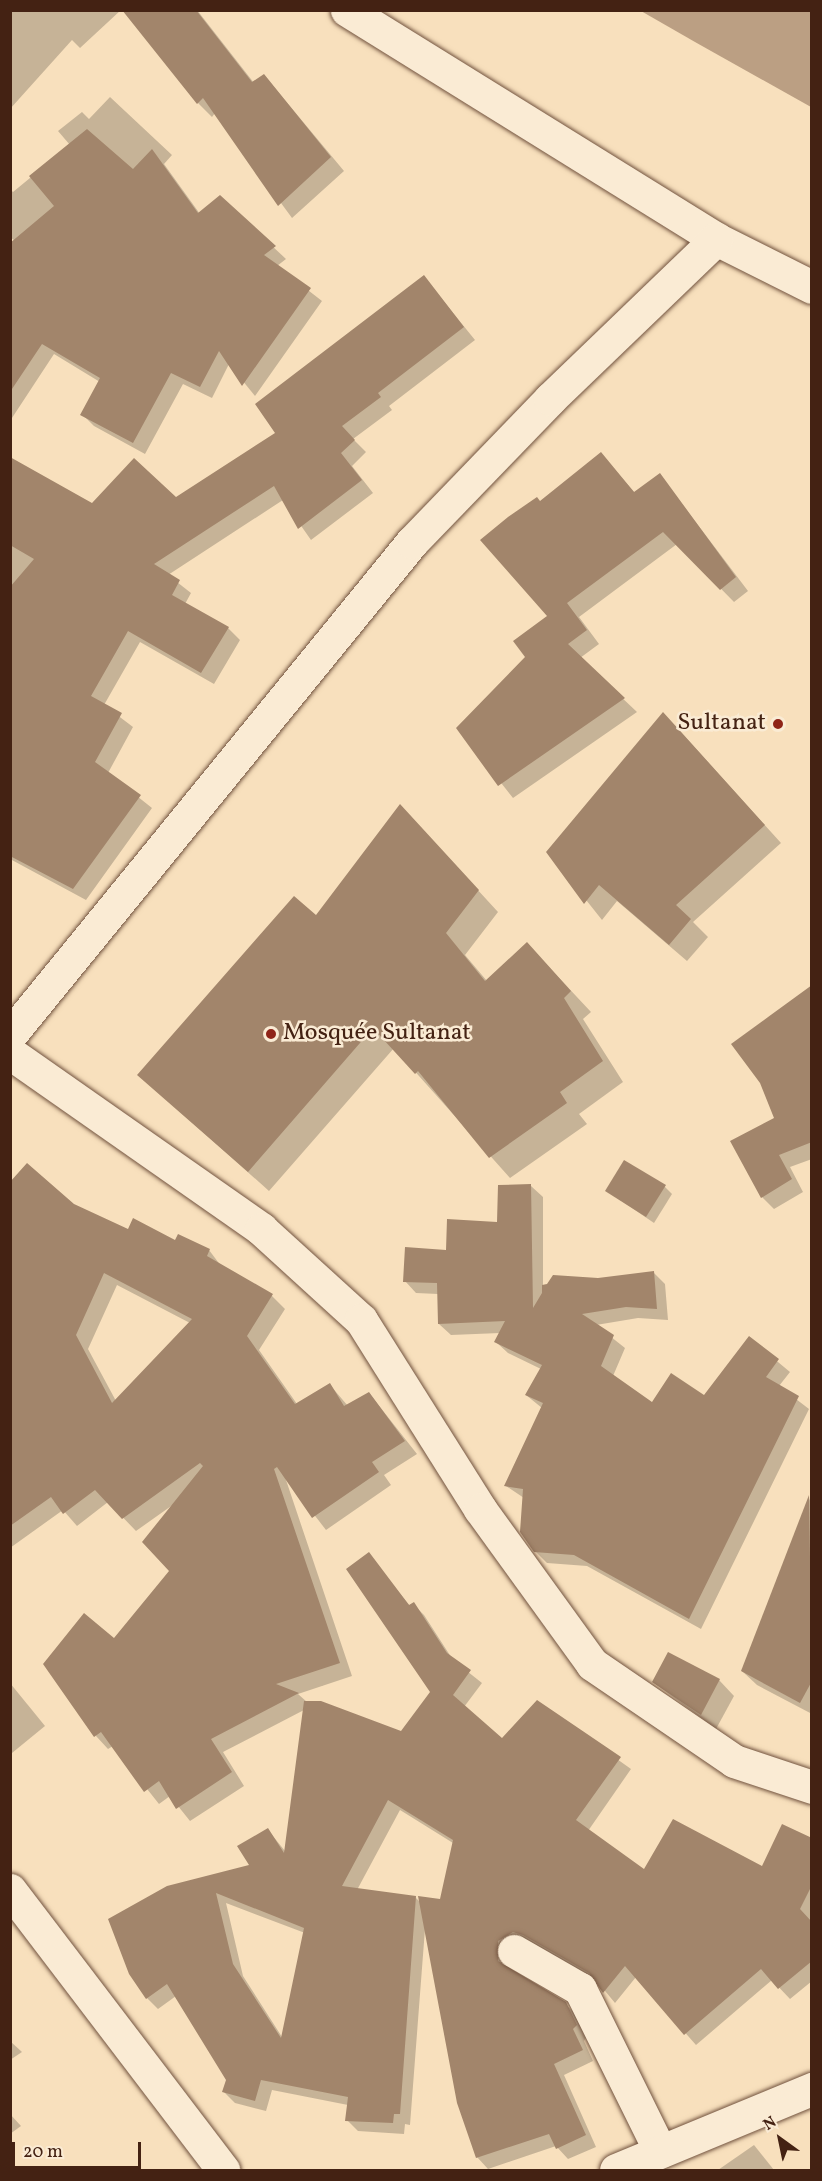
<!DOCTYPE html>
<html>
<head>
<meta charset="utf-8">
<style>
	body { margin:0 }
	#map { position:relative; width:822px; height:2181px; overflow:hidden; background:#f8e0bd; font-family:Vollkorn,serif }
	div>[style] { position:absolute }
	.water>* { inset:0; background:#bb9f83 }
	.shadow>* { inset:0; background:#0003 }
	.building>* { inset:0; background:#a2856b }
	.roads { filter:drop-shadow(0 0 2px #71523e) drop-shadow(0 0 2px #71523e) }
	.minor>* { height:33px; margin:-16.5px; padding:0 16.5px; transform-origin:16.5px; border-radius:16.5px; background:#faebd4 }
	.dots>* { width:16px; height:16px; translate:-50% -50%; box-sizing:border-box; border:3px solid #faebd4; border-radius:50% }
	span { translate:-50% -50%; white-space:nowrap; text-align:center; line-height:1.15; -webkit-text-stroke:5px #faebd4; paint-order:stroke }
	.poi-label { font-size:24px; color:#442213 }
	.right { translate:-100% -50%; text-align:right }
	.left { translate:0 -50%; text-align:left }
	.frame { position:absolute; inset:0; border:12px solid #442213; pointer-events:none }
	.north { position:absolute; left:750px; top:2109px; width:60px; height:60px; -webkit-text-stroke:4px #faebd4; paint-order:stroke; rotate:327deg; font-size:16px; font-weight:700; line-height:24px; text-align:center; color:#442213 }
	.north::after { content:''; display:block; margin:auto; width:21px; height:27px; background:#442213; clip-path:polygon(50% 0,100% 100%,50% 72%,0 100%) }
	.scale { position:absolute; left:12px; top:2142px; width:129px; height:27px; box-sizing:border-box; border:3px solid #442213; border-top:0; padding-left:8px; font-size:18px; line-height:21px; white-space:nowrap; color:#442213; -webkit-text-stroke:4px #faebd4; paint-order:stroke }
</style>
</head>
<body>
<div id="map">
	<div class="water">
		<div style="clip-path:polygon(641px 11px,811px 11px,811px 107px,695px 42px)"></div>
	</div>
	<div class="shadow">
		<div style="clip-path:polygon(10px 10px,121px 10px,80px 48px,72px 40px,10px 109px)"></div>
		<div style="clip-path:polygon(124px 10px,197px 10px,254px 83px,264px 75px,344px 171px,292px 218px,215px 113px,212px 117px,198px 103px)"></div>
		<div style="clip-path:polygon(110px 97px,172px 155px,164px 164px,200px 214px,220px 197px,286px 259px,277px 266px,322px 301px,255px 396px,229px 364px,212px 398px,183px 384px,145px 454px,94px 426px,82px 414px,100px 382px,54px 354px,10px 421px,10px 334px,19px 244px,10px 237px,10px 189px,13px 192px,70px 145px,58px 131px,82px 112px,89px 119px)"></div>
		<div style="clip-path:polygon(424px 277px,475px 340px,389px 406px,392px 410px,353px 439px,366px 452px,352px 466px,373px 493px,311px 540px,283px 500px,168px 575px,191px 593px,185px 604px,228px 628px,240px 640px,214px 684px,140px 642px,104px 705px,133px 727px,108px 773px,152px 808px,86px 900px,10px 859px,10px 493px,92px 504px,176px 499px,277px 433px)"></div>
		<div style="clip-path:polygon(601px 454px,635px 493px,660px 475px,748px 591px,734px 602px,677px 544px,579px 617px,599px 644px,580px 658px,637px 712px,513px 798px,458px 728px,527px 658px,549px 617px,540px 502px)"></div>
		<div style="clip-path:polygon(680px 731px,781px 843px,693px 922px,708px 937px,687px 961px,617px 901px,602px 920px,548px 852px)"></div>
		<div style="clip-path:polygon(420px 827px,498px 912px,465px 955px,487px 981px,547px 965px,591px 1012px,583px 1019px,623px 1082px,579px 1114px,587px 1124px,510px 1178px,394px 1048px,269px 1191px,139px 1075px)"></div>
		<div style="clip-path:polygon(812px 987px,812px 1159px,790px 1167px,803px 1192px,774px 1209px,762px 1197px,775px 1118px)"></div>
		<div style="clip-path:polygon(evenodd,10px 1184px,73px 1206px,128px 1231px,209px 1250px,221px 1266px,272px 1296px,285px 1309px,259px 1350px,297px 1404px,330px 1385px,348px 1406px,369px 1393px,417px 1454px,384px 1475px,391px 1485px,326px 1530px,285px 1477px,352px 1676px,298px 1694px,307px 1702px,401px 1733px,431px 1692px,368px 1554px,410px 1606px,413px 1604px,424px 1615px,453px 1660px,482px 1683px,464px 1707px,502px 1740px,537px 1702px,631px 1769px,588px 1831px,644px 1871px,763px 1868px,812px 1839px,812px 1981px,790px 1999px,772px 1980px,696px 2045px,636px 1977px,615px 2003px,596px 1980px,536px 1945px,508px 1954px,509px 1969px,565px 2004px,577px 2015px,587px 2036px,584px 2041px,593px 2061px,564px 2075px,596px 2147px,568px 2159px,556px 2146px,488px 2169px,477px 2157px,425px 1929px,410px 2125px,405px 2124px,404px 2134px,358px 2131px,347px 2120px,348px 2105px,272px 2090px,266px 2111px,235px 2103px,224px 2092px,227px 2080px,176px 1996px,158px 2009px,147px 1998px,110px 1920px,251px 1866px,268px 1830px,285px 1851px,304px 1710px,223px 1752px,244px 1786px,190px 1821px,170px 1796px,159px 1804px,113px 1746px,108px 1749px,96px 1736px,114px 1640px,171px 1571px,174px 1504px,136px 1531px,108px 1502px,77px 1526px,63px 1510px,10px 1548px,10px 1184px,117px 1285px,190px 1323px,116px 1401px,88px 1349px,117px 1285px,10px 1184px,400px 1810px,453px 1843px,441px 1900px,421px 1903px,415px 1897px,357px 1890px,400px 1810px,10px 1184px,226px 1903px,305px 1933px,282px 2037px,243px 1976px,226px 1903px)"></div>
		<div style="clip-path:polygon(531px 1186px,543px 1197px,543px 1286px,653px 1272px,665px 1284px,668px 1320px,638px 1318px,596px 1325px,625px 1348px,613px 1376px,653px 1404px,704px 1397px,749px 1338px,790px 1372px,779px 1386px,809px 1409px,701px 1629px,587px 1566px,547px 1563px,535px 1551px,524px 1498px,506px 1486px,542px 1408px,526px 1395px,541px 1369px,508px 1353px,496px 1342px,500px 1333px,451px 1335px,439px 1324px,438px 1294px,416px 1293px,405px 1281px,447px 1251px,499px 1223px)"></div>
		<div style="clip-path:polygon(665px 1187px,672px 1194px,654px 1223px,607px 1191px)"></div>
		<div style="clip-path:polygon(812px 1493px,812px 1714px,757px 1685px,742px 1671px)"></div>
		<div style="clip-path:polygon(719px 1680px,734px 1696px,716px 1729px,653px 1682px)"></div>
		<div style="clip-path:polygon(10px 1683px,45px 1726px,12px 1753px,10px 1751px)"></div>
		<div style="clip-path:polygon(10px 2041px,22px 2052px,10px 2060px)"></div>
		<div style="clip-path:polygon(10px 2114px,21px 2126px,10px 2134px)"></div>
		<div style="clip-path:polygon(754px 2145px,774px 2170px,718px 2170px)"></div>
	</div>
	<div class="building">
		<div style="clip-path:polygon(122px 10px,196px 10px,252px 82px,264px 74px,331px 157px,278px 206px,203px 98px,197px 104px)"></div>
		<div style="clip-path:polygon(87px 129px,133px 169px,152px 149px,198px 213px,220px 195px,276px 246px,264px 255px,311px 288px,242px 386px,219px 351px,200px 387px,171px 373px,133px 443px,80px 415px,100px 378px,42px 344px,10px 392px,10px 243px,54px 206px,29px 176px)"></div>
		<div style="clip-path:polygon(424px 275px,464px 327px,378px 393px,381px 397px,342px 426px,355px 440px,341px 453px,362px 480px,298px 529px,274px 486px,154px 564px,180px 580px,172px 595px,229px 627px,201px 673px,128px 631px,91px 696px,122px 713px,95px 762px,141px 795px,73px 889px,10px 856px,10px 587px,34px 559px,10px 545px,10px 457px,92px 503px,134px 458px,176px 497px,275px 433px,255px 404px)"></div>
		<div style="clip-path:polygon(601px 452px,634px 492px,660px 473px,736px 577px,720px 590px,663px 532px,567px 603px,587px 630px,568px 644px,625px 698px,498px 786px,456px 728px,525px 657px,513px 641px,547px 616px,480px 540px,508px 517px,537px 497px,540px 501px)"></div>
		<div style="clip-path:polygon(663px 712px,765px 825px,676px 905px,691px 919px,669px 945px,599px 885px,584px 904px,546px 852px)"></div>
		<div style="clip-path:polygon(400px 804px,479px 890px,446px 933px,485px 981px,527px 942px,571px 991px,564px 998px,603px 1061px,560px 1092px,567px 1103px,489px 1158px,418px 1071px,415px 1074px,373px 1028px,248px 1172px,137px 1075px,294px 896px,316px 915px)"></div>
		<div style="clip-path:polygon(812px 985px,812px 1142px,779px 1155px,792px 1179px,761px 1198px,730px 1141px,774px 1118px,760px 1083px,731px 1044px)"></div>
		<div style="clip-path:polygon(624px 1160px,666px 1185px,646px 1217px,605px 1191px)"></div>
		<div style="clip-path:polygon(evenodd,27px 1163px,74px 1204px,128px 1229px,133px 1218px,175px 1240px,178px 1234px,210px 1249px,207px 1256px,273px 1294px,247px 1336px,295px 1404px,330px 1383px,344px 1406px,369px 1392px,405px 1441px,372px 1462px,379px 1472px,312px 1518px,277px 1467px,274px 1469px,340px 1663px,276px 1684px,299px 1693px,211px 1739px,232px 1772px,176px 1809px,159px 1781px,144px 1792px,101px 1732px,94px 1737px,43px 1664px,84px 1613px,114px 1638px,169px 1571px,142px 1542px,203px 1466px,200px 1463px,122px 1519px,95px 1490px,63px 1514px,51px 1497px,10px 1526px,10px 1182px,27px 1163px,104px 1273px,192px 1319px,112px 1403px,76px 1335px,104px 1273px)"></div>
		<div style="clip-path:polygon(531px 1184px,533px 1308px,542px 1293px,542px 1285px,547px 1284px,553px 1275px,598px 1278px,654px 1271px,657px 1309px,626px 1307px,582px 1314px,614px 1335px,601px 1366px,652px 1402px,671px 1373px,704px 1395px,749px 1336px,779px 1359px,766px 1377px,799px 1396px,689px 1619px,574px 1555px,534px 1552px,520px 1532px,523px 1489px,504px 1486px,543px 1403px,525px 1395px,542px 1365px,494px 1342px,505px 1321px,438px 1324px,437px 1283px,403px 1282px,405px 1247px,446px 1250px,447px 1219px,497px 1222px,498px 1185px)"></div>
		<div style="clip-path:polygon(809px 1495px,812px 1681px,800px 1703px,741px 1671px)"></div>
		<div style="clip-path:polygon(evenodd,369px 1552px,409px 1605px,414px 1602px,447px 1653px,471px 1670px,453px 1695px,502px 1738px,537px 1700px,621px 1757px,576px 1820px,644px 1869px,673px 1819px,762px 1866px,782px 1824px,812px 1838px,812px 1885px,800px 1909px,812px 1922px,812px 1961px,778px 1989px,761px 1969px,684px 2035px,625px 1966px,603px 1993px,589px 1973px,523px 1935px,513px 1932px,498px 1941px,498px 1961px,566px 2002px,577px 2025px,573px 2029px,583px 2050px,554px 2064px,586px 2135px,556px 2149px,549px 2134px,476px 2158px,457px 2103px,418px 1896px,440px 1899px,453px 1840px,388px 1800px,342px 1886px,416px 1896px,400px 2114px,394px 2114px,393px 2123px,345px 2121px,348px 2097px,261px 2080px,255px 2101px,222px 2092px,226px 2080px,167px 1984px,146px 1999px,129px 1974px,108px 1919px,167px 1886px,249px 1865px,237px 1846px,268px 1828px,284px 1853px,304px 1701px,321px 1701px,401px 1731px,430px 1692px,346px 1569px,369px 1552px,216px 1893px,304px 1928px,281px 2038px,233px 1964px,216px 1893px)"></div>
		<div style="clip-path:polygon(668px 1652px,720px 1679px,701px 1715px,652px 1682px)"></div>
	</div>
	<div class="roads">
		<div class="minor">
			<div style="left:347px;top:10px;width:434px;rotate:31.8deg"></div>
			<div style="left:716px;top:239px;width:107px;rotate:26.6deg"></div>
			<div style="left:10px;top:1035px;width:636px;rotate:-50.81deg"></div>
			<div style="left:412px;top:542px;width:199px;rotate:-46deg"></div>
			<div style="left:550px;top:399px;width:231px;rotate:-43.9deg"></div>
			<div style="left:10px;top:1053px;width:307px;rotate:35deg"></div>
			<div style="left:261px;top:1229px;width:135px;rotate:42.3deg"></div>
			<div style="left:361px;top:1320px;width:223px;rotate:57.8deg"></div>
			<div style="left:480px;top:1509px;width:191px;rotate:54.1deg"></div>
			<div style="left:592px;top:1664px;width:172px;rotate:34.3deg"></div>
			<div style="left:734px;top:1761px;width:82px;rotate:18.4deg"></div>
			<div style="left:10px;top:1890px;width:352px;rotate:52.7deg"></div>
			<div style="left:514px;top:1951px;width:76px;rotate:29.9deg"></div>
			<div style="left:580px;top:1989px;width:181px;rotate:63.7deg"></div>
			<div style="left:616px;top:2170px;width:212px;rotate:-22.5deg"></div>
		</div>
	</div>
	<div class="dots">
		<div style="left:778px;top:724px;background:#8f2418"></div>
		<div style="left:271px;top:1034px;background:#8f2418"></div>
	</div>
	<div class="poi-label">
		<span class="right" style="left:766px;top:724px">Sultanat</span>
		<span class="left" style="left:283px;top:1034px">Mosquée Sultanat</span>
	</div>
	<div class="frame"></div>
	<div class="north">N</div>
	<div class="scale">20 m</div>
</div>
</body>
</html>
